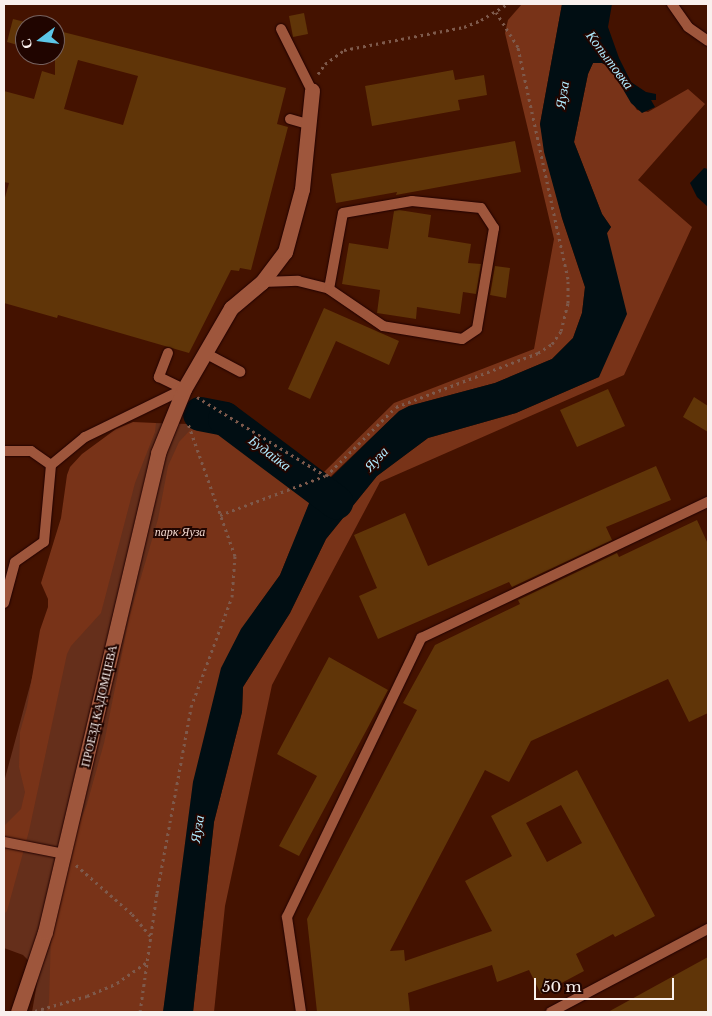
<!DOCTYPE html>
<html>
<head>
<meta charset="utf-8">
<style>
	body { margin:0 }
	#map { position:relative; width:712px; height:1016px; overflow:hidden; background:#441200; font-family:"Libre Baskerville",serif }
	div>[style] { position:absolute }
	.green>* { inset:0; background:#652f1b }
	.forest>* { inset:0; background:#783318 }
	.water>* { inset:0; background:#010e13 }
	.river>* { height:34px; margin:-17px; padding:0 17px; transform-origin:17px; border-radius:17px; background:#010e13 }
	.building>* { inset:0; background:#603508 }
	.path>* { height:3px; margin-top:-1.5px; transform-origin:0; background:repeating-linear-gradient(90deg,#7e5a4c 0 2.5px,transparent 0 6.5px) }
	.roads { filter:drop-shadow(0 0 1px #220200) drop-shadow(0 0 1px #220200) }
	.lane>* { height:10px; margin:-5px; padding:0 5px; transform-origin:5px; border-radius:5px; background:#9e563c }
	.street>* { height:15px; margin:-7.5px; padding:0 7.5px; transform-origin:7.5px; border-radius:7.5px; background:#9e563c }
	span { translate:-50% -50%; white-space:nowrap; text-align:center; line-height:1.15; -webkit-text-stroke:4px #200500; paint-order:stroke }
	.park-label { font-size:12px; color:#f2d8ce; font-style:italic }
	.street-label { font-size:12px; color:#f9f0ed }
	.water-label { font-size:14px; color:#b1ebfe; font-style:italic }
	.frame { position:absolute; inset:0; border:5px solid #f9f0ed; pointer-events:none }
	.north { position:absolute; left:15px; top:15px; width:50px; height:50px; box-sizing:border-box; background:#200500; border:1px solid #77635f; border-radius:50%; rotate:255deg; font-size:14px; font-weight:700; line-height:20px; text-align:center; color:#f9f0ed }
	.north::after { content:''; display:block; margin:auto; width:18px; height:22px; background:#5cc7e8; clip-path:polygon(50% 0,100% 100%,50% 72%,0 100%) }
	.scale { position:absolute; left:534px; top:978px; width:140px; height:22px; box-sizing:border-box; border:2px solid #f9f0ed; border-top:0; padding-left:6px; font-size:15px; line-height:18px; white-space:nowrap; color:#f9f0ed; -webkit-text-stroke:4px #200500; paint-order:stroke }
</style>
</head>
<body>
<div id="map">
	<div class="green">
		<div style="clip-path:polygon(154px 423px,222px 425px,312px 496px,294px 543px,221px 668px,163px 1012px,32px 1012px,39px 971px,23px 955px,4px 948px,4px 782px,93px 452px)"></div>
	</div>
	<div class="forest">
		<div style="clip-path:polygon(522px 4px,562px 4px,540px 124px,562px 218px,585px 287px,582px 313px,573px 338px,552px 359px,495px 383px,409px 406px,392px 418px,329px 478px,324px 472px,394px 403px,534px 349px,554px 239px,505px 33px,508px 20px)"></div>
		<div style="clip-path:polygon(593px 63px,602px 63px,610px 67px,637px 110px,648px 112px,688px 89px,705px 104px,638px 180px,692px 227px,624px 375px,380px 482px,272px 685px,225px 906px,214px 1012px,193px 1012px,214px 822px,242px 712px,243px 687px,290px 613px,326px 539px,377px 476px,428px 438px,516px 413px,599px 377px,607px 233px,611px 227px,602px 214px,574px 142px,588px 74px)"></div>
		<div style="clip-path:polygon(133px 422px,156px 423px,155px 432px,135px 483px,101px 613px,71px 646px,67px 654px,29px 831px,7px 911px,4px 914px,4px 826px,21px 809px,25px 792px,19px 767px,20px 732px,27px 707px,40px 630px,48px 607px,48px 599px,41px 583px,61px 518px,67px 475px,70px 467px,82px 454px,116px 429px)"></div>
		<div style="clip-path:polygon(191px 429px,217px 431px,233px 436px,267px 463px,285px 481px,312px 496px,280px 575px,241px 629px,193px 782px,163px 1012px,46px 1012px,49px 1003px,51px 935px,70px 847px,87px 804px,104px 743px,129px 618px,158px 519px,168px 466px,179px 442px)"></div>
	</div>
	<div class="water">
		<div style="clip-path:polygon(562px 4px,612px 4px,608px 27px,619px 58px,631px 82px,646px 92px,656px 94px,656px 100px,651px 100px,655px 107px,642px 113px,631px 103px,610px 67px,602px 63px,593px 63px,588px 74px,574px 142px,602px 214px,611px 227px,607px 233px,627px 314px,599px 377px,516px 413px,428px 438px,377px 476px,326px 539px,290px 613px,243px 687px,242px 712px,214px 822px,193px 1012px,163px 1012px,193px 782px,221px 668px,241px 629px,280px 575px,312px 496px,399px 411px,409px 406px,495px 383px,552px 359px,573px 338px,582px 313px,585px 287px,562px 218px,544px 152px,540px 124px)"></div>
		<div style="clip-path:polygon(704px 168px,708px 169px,708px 207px,697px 197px,690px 183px)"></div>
	</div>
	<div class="river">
		<div style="left:200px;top:414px;width:25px;rotate:11deg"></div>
		<div style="left:225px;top:419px;width:139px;rotate:36.8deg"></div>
	</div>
	<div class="building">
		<div style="clip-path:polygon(304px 13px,308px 34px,293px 37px,289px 16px)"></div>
		<div style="clip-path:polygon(13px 19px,25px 22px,25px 47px,7px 42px)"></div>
		<div style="clip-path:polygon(evenodd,55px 30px,286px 88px,277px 124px,288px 127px,251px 270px,240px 268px,239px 271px,231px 270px,189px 353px,58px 315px,57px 318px,4px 303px,4px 201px,9px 183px,4px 182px,4px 91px,34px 99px,42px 71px,55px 75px,55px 30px,78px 60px,138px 76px,123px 125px,64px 109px,78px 60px)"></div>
		<div style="clip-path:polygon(453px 70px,455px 80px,484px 75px,487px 95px,458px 100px,460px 110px,372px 126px,365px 86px)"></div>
		<div style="clip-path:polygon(515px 141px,521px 172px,396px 195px,397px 192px,336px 203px,331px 174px)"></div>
		<div style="clip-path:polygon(399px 210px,431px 215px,428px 237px,471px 244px,468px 263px,481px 264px,476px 294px,463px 292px,460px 314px,417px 307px,416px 319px,377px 313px,380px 290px,342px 284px,349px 243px,388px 249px,394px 211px)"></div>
		<div style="clip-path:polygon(495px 266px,510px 268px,506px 298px,490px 295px)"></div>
		<div style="clip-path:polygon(324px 308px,399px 341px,389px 365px,336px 341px,310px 399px,288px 389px)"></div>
		<div style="clip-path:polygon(608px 389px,625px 426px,577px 447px,560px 410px)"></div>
		<div style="clip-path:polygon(694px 397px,708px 406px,708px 432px,683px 417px)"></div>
		<div style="clip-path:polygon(656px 466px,671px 500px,606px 527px,612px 540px,512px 587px,509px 582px,378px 639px,359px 596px,377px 588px,354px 535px,405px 513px,428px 566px)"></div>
		<div style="clip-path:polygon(evenodd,697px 520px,708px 544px,708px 713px,689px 722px,668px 679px,531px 741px,509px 782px,485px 770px,390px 951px,404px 950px,405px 961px,492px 931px,465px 881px,512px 856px,491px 816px,577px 770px,655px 916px,615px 937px,613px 934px,576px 954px,584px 971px,541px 994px,529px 970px,497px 982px,492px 965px,408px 993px,410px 1012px,317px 1012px,307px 919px,417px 710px,403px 703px,435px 645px,520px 604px,518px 600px,617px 553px,619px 557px,697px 520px,561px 805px,582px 843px,547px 862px,526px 823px,561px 805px)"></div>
		<div style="clip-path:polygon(329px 657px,388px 690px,299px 856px,279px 846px,317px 776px,277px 754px)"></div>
		<div style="clip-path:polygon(708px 957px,708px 1012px,608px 1012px)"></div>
	</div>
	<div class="path">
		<div style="left:318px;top:74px;width:12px;rotate:-55deg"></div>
		<div style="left:325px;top:64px;width:24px;rotate:-36deg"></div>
		<div style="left:344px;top:50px;width:122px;rotate:-10.9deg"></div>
		<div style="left:464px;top:27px;width:18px;rotate:-22deg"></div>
		<div style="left:481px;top:20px;width:31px;rotate:-31deg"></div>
		<div style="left:197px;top:397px;width:151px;rotate:31.5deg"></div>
		<div style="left:326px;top:476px;width:98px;rotate:-44.6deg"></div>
		<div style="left:396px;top:407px;width:152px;rotate:-20.8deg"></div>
		<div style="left:538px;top:353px;width:17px;rotate:-33deg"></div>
		<div style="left:552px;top:344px;width:16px;rotate:-55deg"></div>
		<div style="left:561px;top:331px;width:29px;rotate:-76deg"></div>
		<div style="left:568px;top:303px;width:24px;rotate:-90deg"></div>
		<div style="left:568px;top:279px;width:237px;rotate:-102.2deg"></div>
		<div style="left:518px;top:47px;width:41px;rotate:-122.2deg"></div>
		<div style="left:220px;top:515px;width:112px;rotate:-20.4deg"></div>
		<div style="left:76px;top:865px;width:74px;rotate:41.2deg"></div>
		<div style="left:132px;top:914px;width:30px;rotate:50deg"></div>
		<div style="left:35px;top:1011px;width:54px;rotate:-16.1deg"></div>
		<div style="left:87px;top:996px;width:33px;rotate:-23deg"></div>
		<div style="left:117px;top:983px;width:37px;rotate:-35deg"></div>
		<div style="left:140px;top:1012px;width:120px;rotate:-81.9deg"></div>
		<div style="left:157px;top:893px;width:189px;rotate:-79.6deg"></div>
		<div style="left:191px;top:707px;width:117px;rotate:-69.6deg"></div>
		<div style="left:232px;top:597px;width:41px;rotate:-85.8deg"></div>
		<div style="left:235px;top:556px;width:141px;rotate:-109.5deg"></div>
	</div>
	<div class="roads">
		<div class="lane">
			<div style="left:672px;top:4px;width:28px;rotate:55deg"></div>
			<div style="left:688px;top:27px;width:24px;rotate:35deg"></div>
			<div style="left:281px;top:29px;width:69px;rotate:63.4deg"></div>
			<div style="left:290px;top:119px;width:19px;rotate:16deg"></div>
			<div style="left:262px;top:282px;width:36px;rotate:-2deg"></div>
			<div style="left:298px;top:281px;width:32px;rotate:14deg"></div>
			<div style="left:329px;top:289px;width:77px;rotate:-79.6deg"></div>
			<div style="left:343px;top:213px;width:70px;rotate:-9.9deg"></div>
			<div style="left:412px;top:201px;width:69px;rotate:5.8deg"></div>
			<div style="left:481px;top:208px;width:24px;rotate:57deg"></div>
			<div style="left:494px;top:228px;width:102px;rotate:99.6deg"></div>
			<div style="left:477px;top:329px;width:18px;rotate:146deg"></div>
			<div style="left:462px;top:339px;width:80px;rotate:-170.7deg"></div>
			<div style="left:383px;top:326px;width:65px;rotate:-145.6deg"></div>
			<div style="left:168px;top:353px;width:26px;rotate:111deg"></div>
			<div style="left:159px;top:377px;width:28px;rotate:26deg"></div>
			<div style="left:205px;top:353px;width:40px;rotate:28deg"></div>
			<div style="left:4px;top:451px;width:27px"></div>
			<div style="left:31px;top:451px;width:24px;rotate:35deg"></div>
			<div style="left:4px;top:603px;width:42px;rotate:-75deg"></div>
			<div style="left:15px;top:562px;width:35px;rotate:-35deg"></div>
			<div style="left:44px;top:542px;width:77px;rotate:-84.8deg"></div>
			<div style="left:51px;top:465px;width:44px;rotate:-39.5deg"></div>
			<div style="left:85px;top:437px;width:110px;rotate:-25.9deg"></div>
			<div style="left:4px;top:842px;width:61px;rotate:11.3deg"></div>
			<div style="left:301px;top:1012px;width:96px;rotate:-98.4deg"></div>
			<div style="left:287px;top:917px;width:310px;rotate:-64.3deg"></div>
			<div style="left:421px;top:638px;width:318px;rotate:-25.4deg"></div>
			<div style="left:551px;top:1012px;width:178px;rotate:-27.9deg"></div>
		</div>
		<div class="street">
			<div style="left:18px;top:1012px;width:84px;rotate:-71.4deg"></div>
			<div style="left:45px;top:932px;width:492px;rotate:-76.7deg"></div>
			<div style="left:158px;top:453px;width:69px;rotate:-67.9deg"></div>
			<div style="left:184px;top:389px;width:94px;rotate:-59.9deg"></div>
			<div style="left:231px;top:308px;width:40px;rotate:-40deg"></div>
			<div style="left:262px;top:282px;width:38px;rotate:-53deg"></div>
			<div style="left:285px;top:252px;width:65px;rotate:-74.9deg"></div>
			<div style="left:302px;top:189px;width:99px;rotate:-84.2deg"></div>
		</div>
	</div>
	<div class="park-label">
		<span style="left:180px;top:532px">парк Яуза</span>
	</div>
	<div class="street-label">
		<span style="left:99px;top:706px;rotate:-77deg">ПРОЕЗД КАДОМЦЕВА</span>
	</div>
	<div class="water-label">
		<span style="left:610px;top:60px;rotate:53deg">Копытовка</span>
		<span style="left:562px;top:95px;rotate:-81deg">Яуза</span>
		<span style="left:270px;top:453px;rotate:37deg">Будайка</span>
		<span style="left:376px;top:459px;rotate:-47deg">Яуза</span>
		<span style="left:197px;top:829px;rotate:-81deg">Яуза</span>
	</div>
	<div class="frame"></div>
	<div class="north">С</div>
	<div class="scale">50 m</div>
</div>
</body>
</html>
